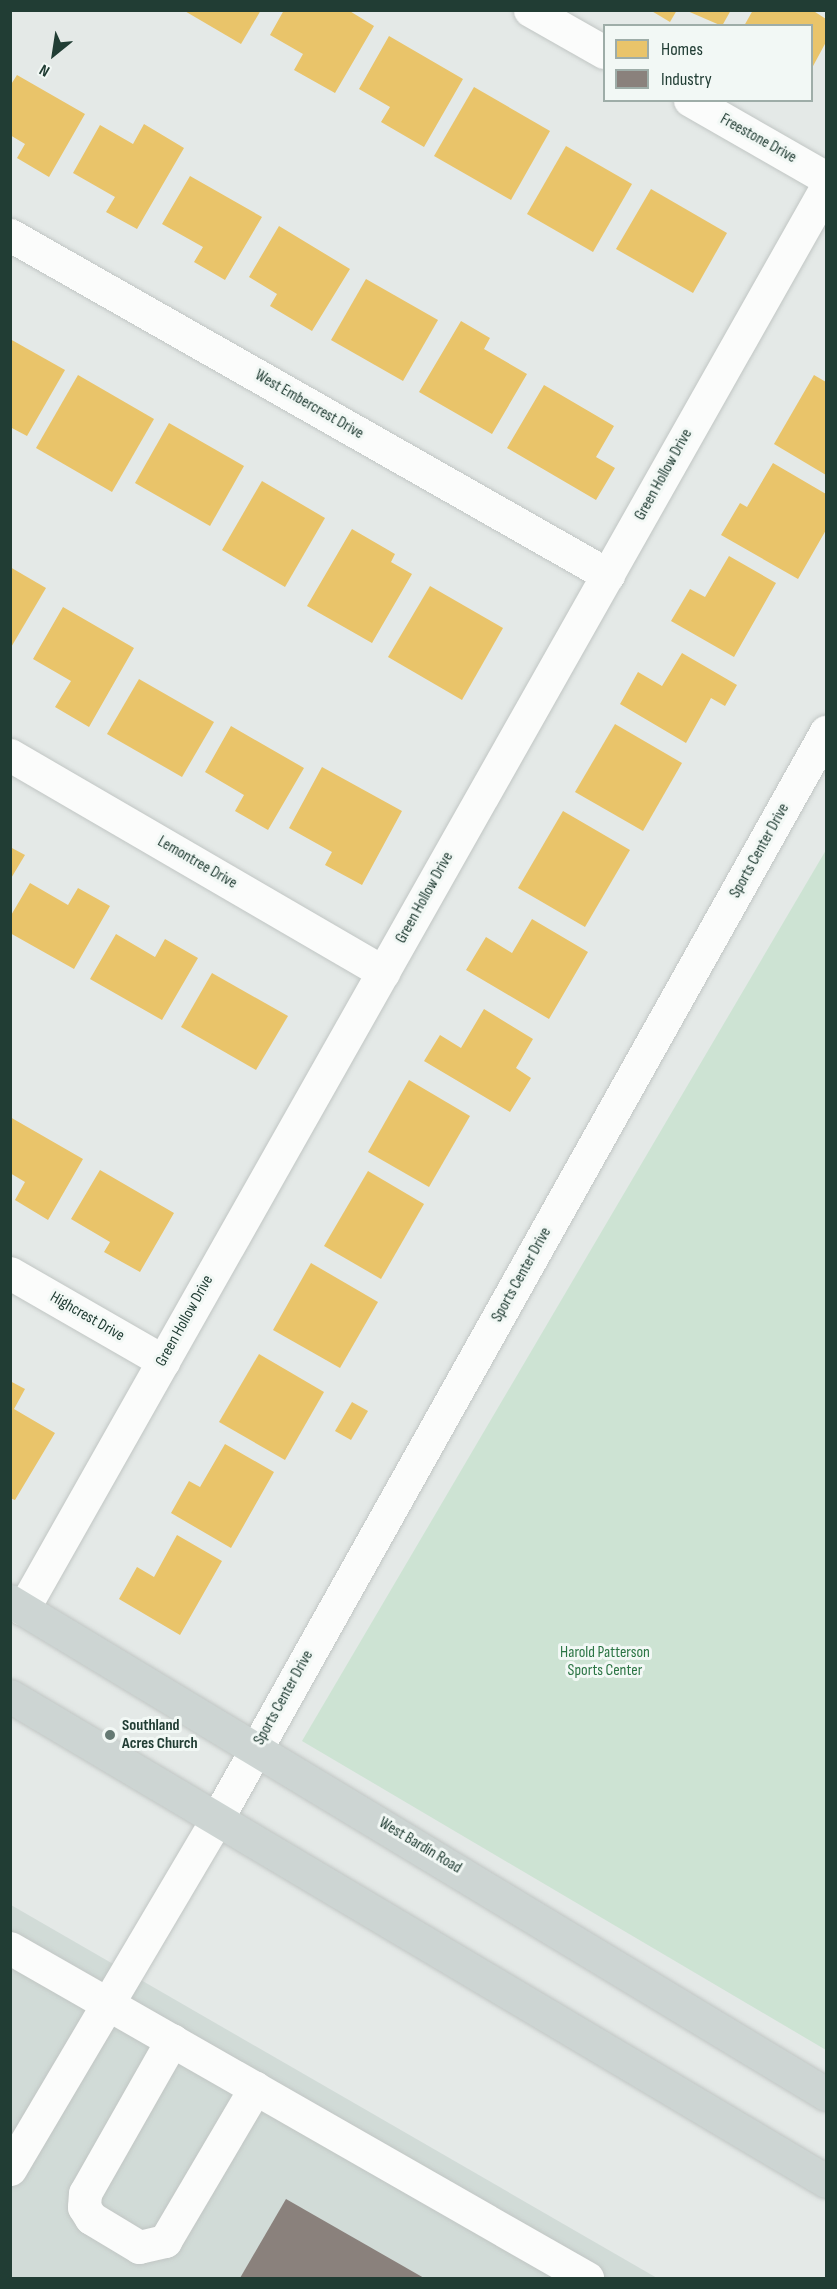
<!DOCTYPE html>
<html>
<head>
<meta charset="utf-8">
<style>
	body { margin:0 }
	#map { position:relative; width:837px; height:2289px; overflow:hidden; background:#e4e9e7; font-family:"Sofia Sans Condensed",sans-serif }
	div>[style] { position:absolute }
	.built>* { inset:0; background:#d1dbd7 }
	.green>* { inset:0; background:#cde3d3 }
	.homes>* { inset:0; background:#e9c46a }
	.industry>* { inset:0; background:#8a817c }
	.roads { filter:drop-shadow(0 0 2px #c1c6c4) drop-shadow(0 0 2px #c1c6c4) }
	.minor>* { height:33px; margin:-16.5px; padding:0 16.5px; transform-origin:16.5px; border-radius:16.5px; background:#fbfcfb }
	.major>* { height:33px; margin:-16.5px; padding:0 16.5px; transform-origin:16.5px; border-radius:16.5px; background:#cdd5d3 }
	.dots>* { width:16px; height:16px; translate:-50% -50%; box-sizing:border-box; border:3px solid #f2f8f5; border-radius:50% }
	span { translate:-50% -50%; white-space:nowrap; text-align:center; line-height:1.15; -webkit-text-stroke:6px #f2f8f5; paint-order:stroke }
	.street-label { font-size:16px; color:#213d34 }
	.park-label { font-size:16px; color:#2b7544 }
	.poi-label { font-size:16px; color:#213d34; font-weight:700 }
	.left { translate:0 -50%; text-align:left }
	.frame { position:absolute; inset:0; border:12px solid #213d34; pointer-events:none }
	.legend { position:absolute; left:603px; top:24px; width:210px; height:78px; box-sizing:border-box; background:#f2f8f5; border:2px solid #9eada8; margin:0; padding:8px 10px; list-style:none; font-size:18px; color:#213d34 }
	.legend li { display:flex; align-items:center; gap:12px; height:30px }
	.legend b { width:30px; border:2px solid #9eada8 }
	.north { position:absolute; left:24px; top:24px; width:60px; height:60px; -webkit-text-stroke:4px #f2f8f5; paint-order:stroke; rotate:210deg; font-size:16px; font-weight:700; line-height:24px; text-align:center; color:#213d34 }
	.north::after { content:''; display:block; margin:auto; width:21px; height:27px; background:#213d34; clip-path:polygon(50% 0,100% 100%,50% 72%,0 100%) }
</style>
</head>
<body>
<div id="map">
	<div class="built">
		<div style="clip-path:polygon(11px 1905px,657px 2278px,11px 2278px)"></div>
	</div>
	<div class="green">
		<div style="clip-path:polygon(826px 850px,826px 2050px,302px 1741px)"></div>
	</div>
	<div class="homes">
		<div style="clip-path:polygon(183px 10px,261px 10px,241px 44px)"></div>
		<div style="clip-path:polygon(284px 10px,348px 10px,374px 26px,335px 93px,294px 70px,303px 54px,270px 35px)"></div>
		<div style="clip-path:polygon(650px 10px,677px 10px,670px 22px)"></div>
		<div style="clip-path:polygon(685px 10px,731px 10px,722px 26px)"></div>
		<div style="clip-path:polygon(753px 10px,812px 10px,826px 19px,826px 42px,812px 68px,812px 26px,744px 26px)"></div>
		<div style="clip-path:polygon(389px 36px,463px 79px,424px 147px,381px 122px,390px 107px,359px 89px)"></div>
		<div style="clip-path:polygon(17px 75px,85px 114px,49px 177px,17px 158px,25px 144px,10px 135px,10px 86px)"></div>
		<div style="clip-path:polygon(474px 87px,550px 131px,511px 200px,434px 156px)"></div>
		<div style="clip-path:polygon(144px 124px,184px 148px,137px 229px,106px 212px,115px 197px,73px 173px,100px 125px,133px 144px)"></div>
		<div style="clip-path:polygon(566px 146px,632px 184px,593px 252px,527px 214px)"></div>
		<div style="clip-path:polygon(190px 176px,262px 217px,225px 280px,194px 262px,203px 247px,162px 224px)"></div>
		<div style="clip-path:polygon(651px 189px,727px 233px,693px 293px,616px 249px)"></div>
		<div style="clip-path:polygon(279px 226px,350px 269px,312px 331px,270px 306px,277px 294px,249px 277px)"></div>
		<div style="clip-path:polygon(366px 279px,438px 320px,403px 381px,331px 340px)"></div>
		<div style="clip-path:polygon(461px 321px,490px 338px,484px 349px,527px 374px,492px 434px,419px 392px)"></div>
		<div style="clip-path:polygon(10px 339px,65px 370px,27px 436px,10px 427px)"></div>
		<div style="clip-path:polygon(78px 375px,154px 419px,112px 492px,36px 448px)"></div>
		<div style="clip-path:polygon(814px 375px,826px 382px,826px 475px,774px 444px)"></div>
		<div style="clip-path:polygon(544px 385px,614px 426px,596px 457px,615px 468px,596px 500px,507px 448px)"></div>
		<div style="clip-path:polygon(169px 423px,244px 466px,210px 526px,135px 483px)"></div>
		<div style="clip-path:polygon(773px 463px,826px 494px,826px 530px,798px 579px,721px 535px,740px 503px,747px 507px)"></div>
		<div style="clip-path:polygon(262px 481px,325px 518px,285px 587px,222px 550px)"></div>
		<div style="clip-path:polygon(352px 529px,395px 554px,391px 562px,412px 574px,372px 643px,307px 606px)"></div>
		<div style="clip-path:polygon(729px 556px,776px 583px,734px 657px,671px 621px,690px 589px,705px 597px)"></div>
		<div style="clip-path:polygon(10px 567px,46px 588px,10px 649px)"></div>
		<div style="clip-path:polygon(430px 586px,503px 628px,462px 700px,388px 657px)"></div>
		<div style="clip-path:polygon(63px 607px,134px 648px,89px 727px,55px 707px,71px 681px,33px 659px)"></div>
		<div style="clip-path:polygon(682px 653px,737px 685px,725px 706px,711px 698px,686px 743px,620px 704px,638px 672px,662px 686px)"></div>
		<div style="clip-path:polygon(139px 679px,214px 722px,182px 777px,107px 734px)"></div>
		<div style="clip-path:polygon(615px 724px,682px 763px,643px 831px,575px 792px)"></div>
		<div style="clip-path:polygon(231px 726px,304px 768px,268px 830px,235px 811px,244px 795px,205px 772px)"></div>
		<div style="clip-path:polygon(322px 767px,402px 811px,362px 885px,325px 865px,332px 852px,289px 828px)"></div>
		<div style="clip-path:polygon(563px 811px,630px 850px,585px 927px,518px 888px)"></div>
		<div style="clip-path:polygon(10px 847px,25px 855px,10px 880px)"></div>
		<div style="clip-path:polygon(30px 883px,68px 905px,78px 888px,110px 906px,74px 969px,10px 933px,10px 917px)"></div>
		<div style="clip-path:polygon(532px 919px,588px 952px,549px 1019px,466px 970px,486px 937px,512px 953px)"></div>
		<div style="clip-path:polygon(116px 934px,155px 957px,165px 939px,198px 958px,162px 1020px,90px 979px)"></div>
		<div style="clip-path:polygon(212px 973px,288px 1016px,256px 1070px,181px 1027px)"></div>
		<div style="clip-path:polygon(484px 1009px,533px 1039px,516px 1068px,531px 1078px,510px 1112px,424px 1061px,440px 1035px,461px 1048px)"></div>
		<div style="clip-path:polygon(409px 1080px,470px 1116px,429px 1187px,368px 1152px)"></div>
		<div style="clip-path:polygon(10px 1117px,83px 1159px,48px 1220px,15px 1200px,25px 1182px,10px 1173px)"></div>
		<div style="clip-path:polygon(100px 1170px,174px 1213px,140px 1272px,104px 1252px,110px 1242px,71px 1219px)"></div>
		<div style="clip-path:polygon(368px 1171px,424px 1204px,381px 1279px,324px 1246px)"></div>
		<div style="clip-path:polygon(311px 1263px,378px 1302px,340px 1368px,273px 1330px)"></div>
		<div style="clip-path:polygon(259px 1354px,324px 1392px,285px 1460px,219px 1422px)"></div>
		<div style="clip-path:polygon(10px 1381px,25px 1389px,14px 1409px,55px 1433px,15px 1500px,10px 1498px)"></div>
		<div style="clip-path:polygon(352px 1402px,368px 1411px,351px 1440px,335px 1431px)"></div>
		<div style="clip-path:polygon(225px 1444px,274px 1472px,231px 1548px,171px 1513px,189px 1481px,200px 1487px)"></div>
		<div style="clip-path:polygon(177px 1535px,222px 1561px,180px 1635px,119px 1599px,137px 1567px,154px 1577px)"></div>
	</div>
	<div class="industry">
		<div style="clip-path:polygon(286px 2199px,424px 2278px,240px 2278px)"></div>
	</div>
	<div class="roads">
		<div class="minor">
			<div style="left:530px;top:10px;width:85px;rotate:29.6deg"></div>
			<div style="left:690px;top:100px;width:157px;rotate:29.8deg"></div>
			<div style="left:10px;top:235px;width:688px;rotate:29.62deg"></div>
			<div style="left:10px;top:755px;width:432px;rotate:30.2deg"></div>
			<div style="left:10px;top:1273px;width:177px;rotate:29.9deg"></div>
			<div style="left:23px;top:1609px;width:1632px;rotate:-60.53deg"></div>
			<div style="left:10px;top:1948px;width:665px;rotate:29.77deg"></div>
			<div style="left:172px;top:2040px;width:176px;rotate:119.6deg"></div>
			<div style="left:85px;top:2193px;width:14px;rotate:94deg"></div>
			<div style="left:84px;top:2207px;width:13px;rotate:58deg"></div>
			<div style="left:91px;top:2218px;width:56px;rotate:31.1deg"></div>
			<div style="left:139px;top:2247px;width:27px;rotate:-13deg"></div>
			<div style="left:165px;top:2241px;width:178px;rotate:-59.5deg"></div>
			<div style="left:10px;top:2169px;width:409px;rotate:-59.4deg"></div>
			<div style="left:218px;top:1817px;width:1244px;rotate:-60.74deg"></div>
		</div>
		<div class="major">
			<div style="left:10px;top:1601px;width:953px;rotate:31.14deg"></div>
			<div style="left:10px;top:1696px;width:949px;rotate:30.73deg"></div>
		</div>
	</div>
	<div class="dots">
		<div style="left:110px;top:1735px;background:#657973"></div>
	</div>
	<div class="street-label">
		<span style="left:758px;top:139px;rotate:29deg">Freestone Drive</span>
		<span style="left:309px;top:405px;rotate:30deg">West Embercrest Drive</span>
		<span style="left:664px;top:475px;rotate:-61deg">Green Hollow Drive</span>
		<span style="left:760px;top:851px;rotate:-61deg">Sports Center Drive</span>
		<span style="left:197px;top:863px;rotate:30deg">Lemontree Drive</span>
		<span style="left:425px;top:898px;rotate:-61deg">Green Hollow Drive</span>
		<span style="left:522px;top:1275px;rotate:-61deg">Sports Center Drive</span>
		<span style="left:87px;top:1317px;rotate:30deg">Highcrest Drive</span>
		<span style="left:185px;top:1321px;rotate:-61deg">Green Hollow Drive</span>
		<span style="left:284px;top:1698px;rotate:-61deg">Sports Center Drive</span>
		<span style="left:420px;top:1846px;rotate:31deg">West Bardin Road</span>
	</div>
	<div class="park-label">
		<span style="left:605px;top:1662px">Harold Patterson<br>Sports Center</span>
	</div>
	<div class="poi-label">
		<span class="left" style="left:122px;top:1735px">Southland<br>Acres Church</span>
	</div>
	<div class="frame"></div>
	<ul class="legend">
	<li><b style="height:16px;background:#e9c46a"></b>Homes</li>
	<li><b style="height:16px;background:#8a817c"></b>Industry</li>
	</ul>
	<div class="north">N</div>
</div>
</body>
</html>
